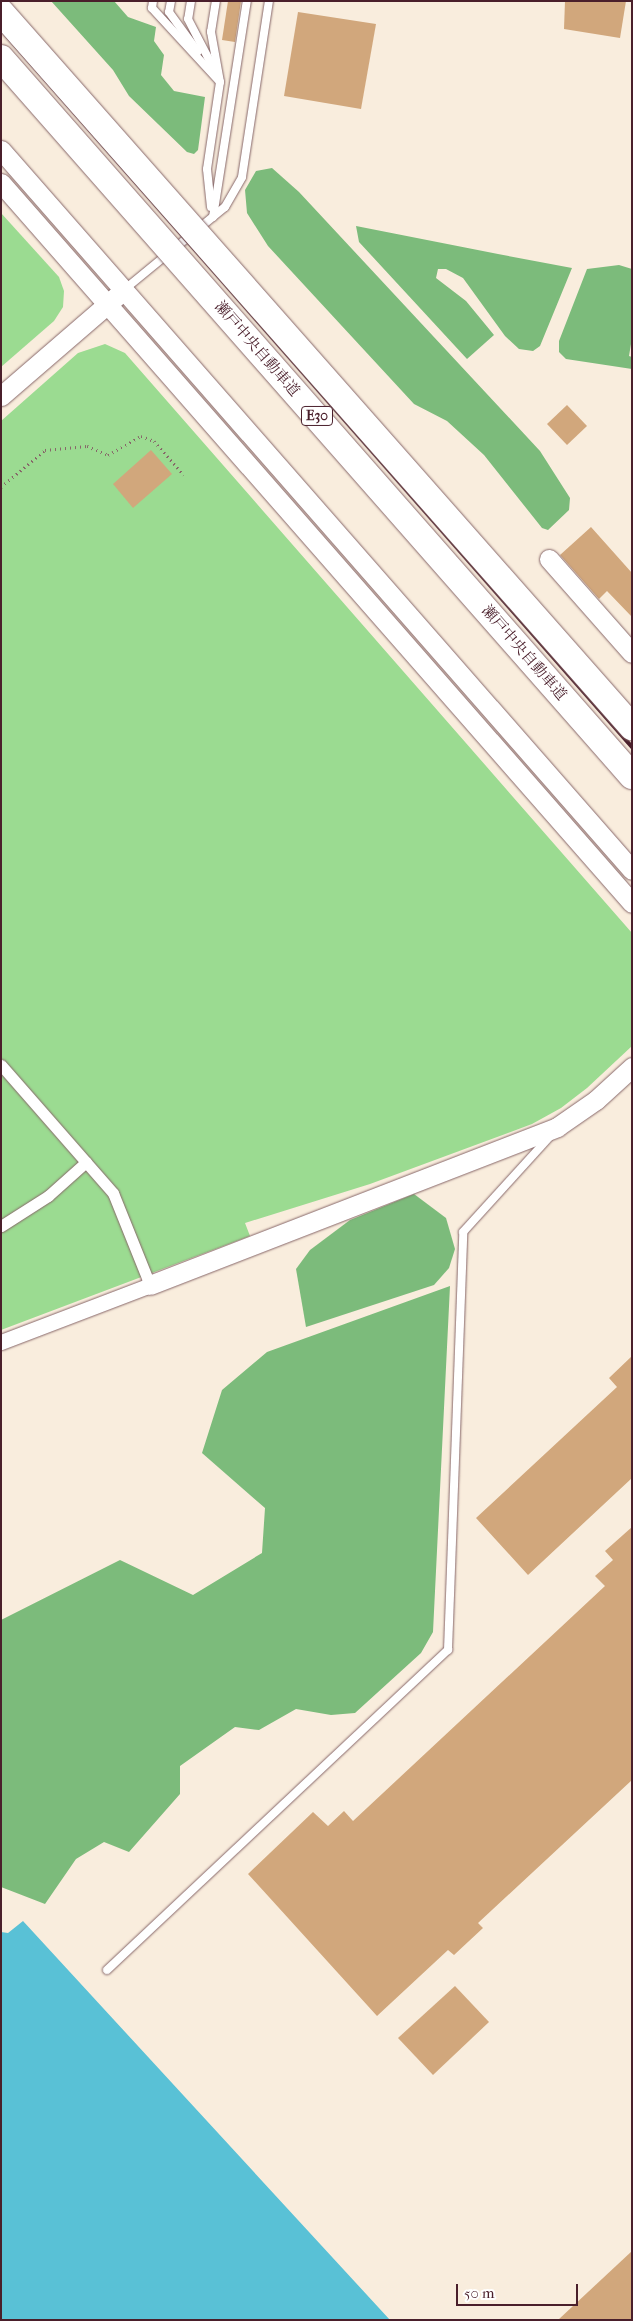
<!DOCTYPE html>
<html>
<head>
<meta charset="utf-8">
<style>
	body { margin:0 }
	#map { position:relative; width:633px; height:2321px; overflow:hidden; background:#f9eddd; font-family:"IM FELL French Canon","Noto Serif JP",serif }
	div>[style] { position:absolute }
	.green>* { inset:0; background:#9bdb91 }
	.forest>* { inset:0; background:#7cbb7b }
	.water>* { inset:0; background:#59c1d6 }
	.building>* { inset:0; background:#d1a77c }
	.path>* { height:3px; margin-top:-1.5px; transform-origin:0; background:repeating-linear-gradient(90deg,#876769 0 1px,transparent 0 5px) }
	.roads { filter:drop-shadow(0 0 1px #876769) drop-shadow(0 0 1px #876769) }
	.service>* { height:8px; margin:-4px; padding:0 4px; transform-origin:4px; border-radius:4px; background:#fff }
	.pedestrian>* { height:11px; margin:-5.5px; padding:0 5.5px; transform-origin:5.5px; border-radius:5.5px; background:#fff }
	.minor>* { height:15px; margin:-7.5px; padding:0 7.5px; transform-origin:7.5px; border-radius:7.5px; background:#fff }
	.tertiary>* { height:19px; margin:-9.5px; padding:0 9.5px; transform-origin:9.5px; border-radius:9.5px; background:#fff }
	.rail>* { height:4px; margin:-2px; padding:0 2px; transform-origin:2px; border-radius:2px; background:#4a1f2b }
	.bridges { filter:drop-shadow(0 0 1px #876769) drop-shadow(0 0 1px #876769) }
	.motorway-bridge>* { height:26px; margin:-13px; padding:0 13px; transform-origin:13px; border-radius:13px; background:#fff }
	span { translate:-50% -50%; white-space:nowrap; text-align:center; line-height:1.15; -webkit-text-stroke:4px #fff; paint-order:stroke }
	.shield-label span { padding:1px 4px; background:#fff; border:1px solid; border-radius:4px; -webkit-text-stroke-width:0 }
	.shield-label { font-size:14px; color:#4a1f2b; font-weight:700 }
	.street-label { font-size:15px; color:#4a1f2b }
	.frame { position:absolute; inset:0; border:2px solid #4a1f2b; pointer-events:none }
	.scale { position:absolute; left:456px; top:2284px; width:122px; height:22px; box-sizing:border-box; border:2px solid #4a1f2b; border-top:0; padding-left:6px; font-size:15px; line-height:18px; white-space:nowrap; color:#4a1f2b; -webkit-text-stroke:4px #fff; paint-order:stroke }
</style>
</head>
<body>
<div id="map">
	<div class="green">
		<div style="clip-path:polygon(1px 213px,59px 277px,64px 291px,63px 307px,54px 321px,1px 367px)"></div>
		<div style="clip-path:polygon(105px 344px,125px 353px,632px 933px,632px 1046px,587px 1088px,561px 1108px,532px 1124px,370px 1184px,245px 1223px,250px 1236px,1px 1330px,1px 421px,78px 353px)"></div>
	</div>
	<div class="forest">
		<div style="clip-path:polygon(51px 1px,114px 1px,128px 17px,156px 27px,154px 41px,164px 55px,161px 75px,174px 91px,205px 97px,198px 150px,194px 154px,187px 152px,129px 96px,113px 70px)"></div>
		<div style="clip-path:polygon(272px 168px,299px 192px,540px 451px,570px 498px,569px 510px,548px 530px,542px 528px,484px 455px,447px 421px,414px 404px,268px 246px,247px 213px,245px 190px,256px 171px)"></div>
		<div style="clip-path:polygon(356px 226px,498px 254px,572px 268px,540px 346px,533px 351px,519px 349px,505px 336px,463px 278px,446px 269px,438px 269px,436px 278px,466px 301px,494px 335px,467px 359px,359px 242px)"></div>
		<div style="clip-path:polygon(619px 265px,632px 269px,632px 338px,629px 356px,632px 357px,632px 369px,566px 359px,559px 352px,559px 341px,587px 269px)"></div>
		<div style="clip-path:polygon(414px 1194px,446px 1218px,455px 1249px,449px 1268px,434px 1285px,306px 1327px,296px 1269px,310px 1250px,350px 1220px)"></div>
		<div style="clip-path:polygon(450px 1286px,433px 1632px,421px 1653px,355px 1713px,331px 1715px,296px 1709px,259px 1730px,235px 1727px,180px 1766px,180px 1794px,129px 1852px,104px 1842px,76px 1859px,45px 1904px,1px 1887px,1px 1620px,120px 1560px,193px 1595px,262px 1553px,265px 1508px,202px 1453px,222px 1390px,267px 1352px)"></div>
	</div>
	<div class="water">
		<div style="clip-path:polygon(23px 1921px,390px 2320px,1px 2320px,1px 1932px,8px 1933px)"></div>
	</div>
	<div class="building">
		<div style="clip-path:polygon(228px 1px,241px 1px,235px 42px,222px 40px)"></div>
		<div style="clip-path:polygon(565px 1px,626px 1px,620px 38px,564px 29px)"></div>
		<div style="clip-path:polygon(298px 12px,376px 24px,361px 109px,284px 96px)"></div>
		<div style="clip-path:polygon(567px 405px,587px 426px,567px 445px,547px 424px)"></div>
		<div style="clip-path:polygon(151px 450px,172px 474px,133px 508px,113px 484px)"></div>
		<div style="clip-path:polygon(591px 527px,632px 573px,632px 617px,607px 591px,599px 599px,560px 555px)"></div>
		<div style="clip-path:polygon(632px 1356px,632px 1478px,528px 1575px,476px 1518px,617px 1387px,609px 1378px)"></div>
		<div style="clip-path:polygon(632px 1527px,632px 1780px,478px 1923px,483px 1928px,454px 1955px,448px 1950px,377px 2016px,248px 1874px,313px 1812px,328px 1826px,344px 1811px,353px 1821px,605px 1586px,595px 1576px,613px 1560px,605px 1551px)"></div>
		<div style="clip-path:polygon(455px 1986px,489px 2022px,433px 2075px,398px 2038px)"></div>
		<div style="clip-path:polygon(632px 2251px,632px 2320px,558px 2320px)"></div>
	</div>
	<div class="path">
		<div style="left:1px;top:487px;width:57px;rotate:-40.1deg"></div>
		<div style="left:45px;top:450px;width:42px;rotate:-5.4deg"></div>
		<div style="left:87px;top:446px;width:23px;rotate:23deg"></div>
		<div style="left:108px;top:455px;width:38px;rotate:-30deg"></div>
		<div style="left:141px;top:436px;width:14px;rotate:21deg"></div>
		<div style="left:154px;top:441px;width:45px;rotate:48.6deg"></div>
	</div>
	<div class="roads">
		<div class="service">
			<div style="left:153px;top:1px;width:7px;rotate:98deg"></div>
			<div style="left:152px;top:8px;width:100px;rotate:47.4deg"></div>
			<div style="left:171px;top:1px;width:11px;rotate:100deg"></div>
			<div style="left:169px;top:12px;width:49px;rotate:54.1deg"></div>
			<div style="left:191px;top:1px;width:18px;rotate:99deg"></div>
			<div style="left:188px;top:19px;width:61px;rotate:62.6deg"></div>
			<div style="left:211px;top:207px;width:38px;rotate:-96deg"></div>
			<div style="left:207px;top:169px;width:88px;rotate:-81.5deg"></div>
			<div style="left:220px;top:82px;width:51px;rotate:-100.2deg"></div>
			<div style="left:211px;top:32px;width:31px;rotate:-81deg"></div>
			<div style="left:213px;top:217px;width:219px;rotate:-81.1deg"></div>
			<div style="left:125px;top:289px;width:129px;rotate:-39.4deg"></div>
			<div style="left:225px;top:207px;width:34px;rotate:-60deg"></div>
			<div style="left:242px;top:177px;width:178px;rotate:-81.3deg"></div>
			<div style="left:107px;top:1970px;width:468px;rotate:-43.2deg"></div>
			<div style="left:448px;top:1650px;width:418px;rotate:-87.9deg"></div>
			<div style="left:463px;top:1232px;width:134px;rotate:-47.7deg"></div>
		</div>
		<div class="pedestrian">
			<div style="left:1px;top:1065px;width:170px;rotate:48.8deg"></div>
			<div style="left:113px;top:1193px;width:99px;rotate:68.1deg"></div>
			<div style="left:1px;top:1226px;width:56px;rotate:-32.6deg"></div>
			<div style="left:48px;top:1196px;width:51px;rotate:-41.8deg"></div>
		</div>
		<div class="minor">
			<div style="left:1px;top:1342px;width:160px;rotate:-20.9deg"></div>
		</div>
		<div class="tertiary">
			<div style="left:1px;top:150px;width:957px;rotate:48.77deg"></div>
			<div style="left:1px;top:183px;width:957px;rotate:48.77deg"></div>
			<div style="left:1px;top:396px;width:153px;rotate:-40.8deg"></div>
			<div style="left:549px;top:559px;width:125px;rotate:48.6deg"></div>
			<div style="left:150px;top:1285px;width:437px;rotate:-21.2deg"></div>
			<div style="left:557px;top:1127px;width:47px;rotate:-34.7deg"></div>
			<div style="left:596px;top:1100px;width:49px;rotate:-42.5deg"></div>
		</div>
	</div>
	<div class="rail">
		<div style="left:1px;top:29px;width:956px;rotate:48.69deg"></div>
	</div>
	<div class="bridges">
		<div class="motorway-bridge">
			<div style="left:1px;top:12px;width:954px;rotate:48.57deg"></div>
			<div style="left:1px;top:58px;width:956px;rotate:48.69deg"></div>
		</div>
	</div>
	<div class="shield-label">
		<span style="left:317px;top:416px">E30</span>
	</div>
	<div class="street-label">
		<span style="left:257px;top:349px;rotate:49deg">瀬戸中央自動車道</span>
		<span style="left:524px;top:653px;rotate:49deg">瀬戸中央自動車道</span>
	</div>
	<div class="frame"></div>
	<div class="scale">50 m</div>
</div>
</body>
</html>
